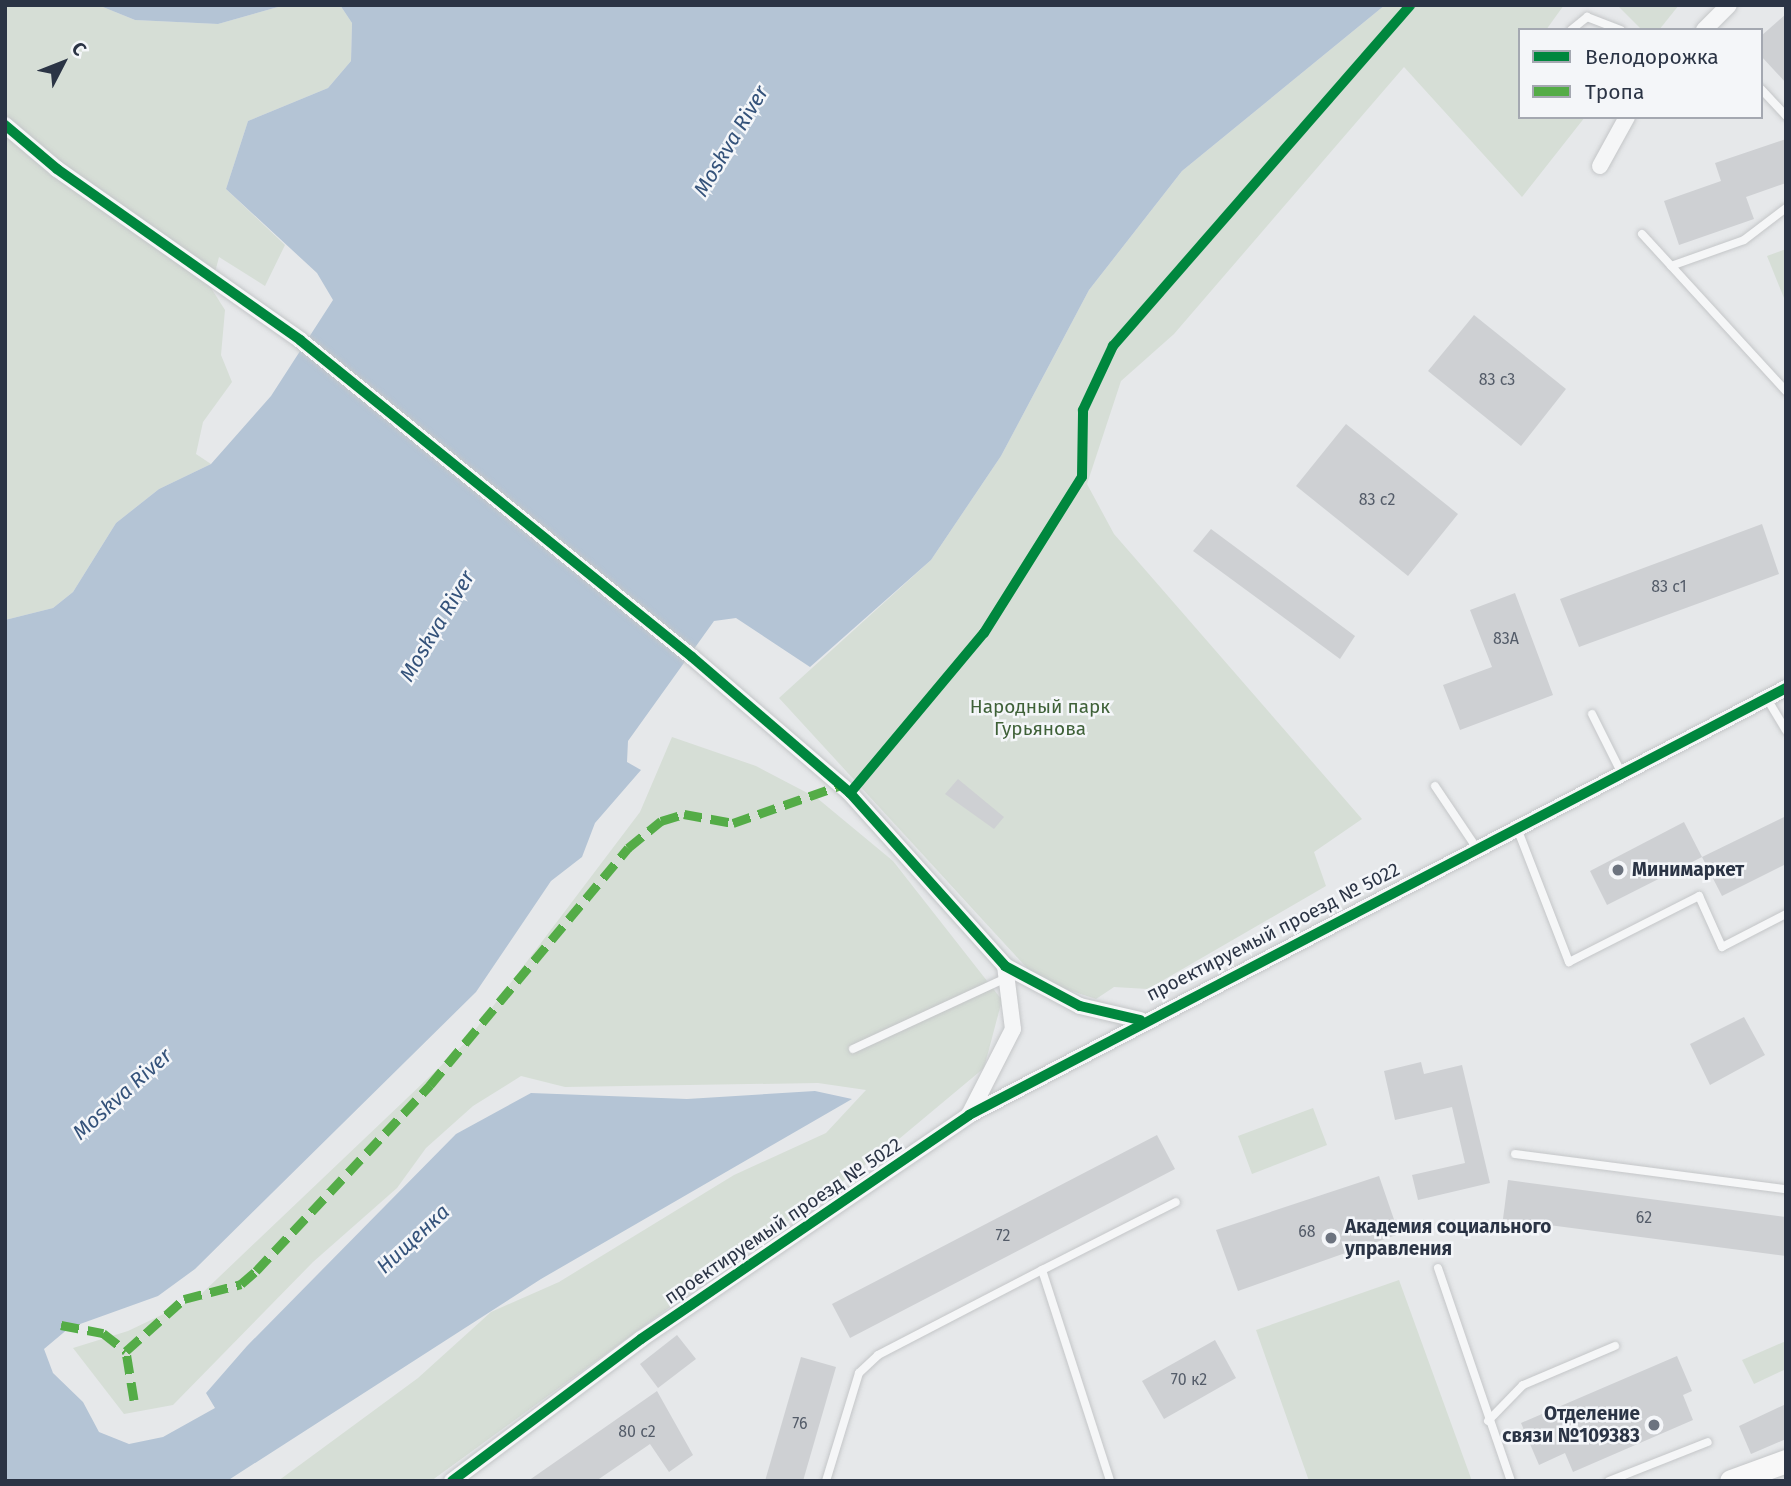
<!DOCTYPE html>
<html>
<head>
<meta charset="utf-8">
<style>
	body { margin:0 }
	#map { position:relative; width:1791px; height:1486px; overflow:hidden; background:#e6e8ea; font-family:"Fira Sans",sans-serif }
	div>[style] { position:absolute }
	.green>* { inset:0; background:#d6ded6 }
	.water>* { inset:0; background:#b4c4d5 }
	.building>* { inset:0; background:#ced0d3 }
	.roads { filter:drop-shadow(0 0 2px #c4c6c8) drop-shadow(0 0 2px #c4c6c8) }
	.service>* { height:8px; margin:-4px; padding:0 4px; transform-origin:4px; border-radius:4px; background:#f5f6f7 }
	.minor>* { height:16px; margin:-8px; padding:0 8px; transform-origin:8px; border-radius:8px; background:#f5f6f7 }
	.secondary>* { height:23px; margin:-11.5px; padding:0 11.5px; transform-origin:11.5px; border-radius:11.5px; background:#f8f8f8 }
	.quiet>* { height:9px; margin-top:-4.5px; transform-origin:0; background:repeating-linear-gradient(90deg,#54ac47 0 18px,transparent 0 27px) }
	.cycleway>* { height:10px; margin:-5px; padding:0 5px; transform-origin:5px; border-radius:5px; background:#00873e }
	.dots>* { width:19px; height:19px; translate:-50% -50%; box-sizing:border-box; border:4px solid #f4f6f9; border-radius:50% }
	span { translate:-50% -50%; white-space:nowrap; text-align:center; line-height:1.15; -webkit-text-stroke:5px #f4f6f9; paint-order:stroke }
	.number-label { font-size:16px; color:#545c69 }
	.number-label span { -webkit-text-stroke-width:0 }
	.park-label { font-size:19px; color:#3f6138 }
	.poi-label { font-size:19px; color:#2b3445; font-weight:700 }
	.left { translate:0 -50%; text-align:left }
	.right { translate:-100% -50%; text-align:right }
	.street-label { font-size:19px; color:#2b3445 }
	.water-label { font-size:21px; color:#34527a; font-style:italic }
	.frame { position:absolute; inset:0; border:7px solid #2b3445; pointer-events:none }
	.legend { position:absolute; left:1518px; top:28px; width:245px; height:91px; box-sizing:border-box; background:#f4f6f9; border:2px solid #a4a8b1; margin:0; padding:9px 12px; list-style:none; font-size:21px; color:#2b3445 }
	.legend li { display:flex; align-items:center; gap:14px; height:35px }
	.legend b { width:35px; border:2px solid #a4a8b1 }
	.north { position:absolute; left:28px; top:28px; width:70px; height:70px; -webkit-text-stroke:5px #f4f6f9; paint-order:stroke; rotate:48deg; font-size:19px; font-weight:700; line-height:28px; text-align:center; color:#2b3445 }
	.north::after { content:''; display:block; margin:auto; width:24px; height:32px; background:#2b3445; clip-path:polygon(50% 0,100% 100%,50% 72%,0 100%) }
</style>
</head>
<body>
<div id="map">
	<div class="green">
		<div style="clip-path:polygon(5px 5px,98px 5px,135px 20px,218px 24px,285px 5px,340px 5px,352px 23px,351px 61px,328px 88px,248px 121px,226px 189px,285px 245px,265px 286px,219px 257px,211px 288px,225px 310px,221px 355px,232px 382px,203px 422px,196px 454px,211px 464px,159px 489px,116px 523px,73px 592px,53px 608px,5px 620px)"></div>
		<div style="clip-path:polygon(1385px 5px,1564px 5px,1546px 30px,1520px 30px,1520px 117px,1585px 117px,1522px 197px,1404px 67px,1174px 334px,1121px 381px,1087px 484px,1114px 534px,1362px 819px,1314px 852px,1326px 886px,1148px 989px,1114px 987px,1096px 999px,1038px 980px,779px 698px,931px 560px,1001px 456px,1089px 290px,1182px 171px)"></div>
		<div style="clip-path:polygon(1617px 5px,1679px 5px,1659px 30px,1642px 30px)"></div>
		<div style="clip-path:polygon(1786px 249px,1786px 303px,1767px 256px)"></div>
		<div style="clip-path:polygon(672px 737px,756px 766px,817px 798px,893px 861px,1002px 1000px,984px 1068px,887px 1149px,431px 1481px,278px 1481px,418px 1378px,491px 1312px,559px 1282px,734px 1175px,826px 1133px,866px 1090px,818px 1083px,565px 1087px,521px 1076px,473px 1106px,426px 1148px,397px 1188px,313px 1262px,173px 1405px,124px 1414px,73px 1348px,128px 1331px,197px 1298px,466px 1042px,640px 812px)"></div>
		<div style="clip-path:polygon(1313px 1108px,1327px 1145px,1252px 1174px,1238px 1136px)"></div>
		<div style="clip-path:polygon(1399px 1280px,1472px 1481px,1309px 1481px,1256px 1330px)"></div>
		<div style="clip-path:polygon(1786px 1341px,1786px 1369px,1754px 1384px,1742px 1360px)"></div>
	</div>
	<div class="water">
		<div style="clip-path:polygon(98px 5px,285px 5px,218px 24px,135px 20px)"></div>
		<div style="clip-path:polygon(340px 5px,1385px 5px,1182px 171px,1089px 290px,1001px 456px,931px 560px,810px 667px,736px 618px,714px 621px,628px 741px,627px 762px,641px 770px,595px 823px,582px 857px,551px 881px,476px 992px,195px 1269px,158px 1296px,69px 1328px,44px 1349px,53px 1373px,83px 1402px,99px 1432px,129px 1444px,163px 1437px,215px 1408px,206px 1393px,247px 1346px,456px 1134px,531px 1093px,687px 1099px,815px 1091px,852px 1099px,541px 1279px,227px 1481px,5px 1481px,5px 620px,53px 608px,73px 592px,116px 523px,159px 489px,211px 464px,271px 396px,333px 300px,317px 273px,226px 189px,248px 121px,328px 88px,351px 61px,352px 23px)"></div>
	</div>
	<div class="building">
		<div style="clip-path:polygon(1786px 14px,1786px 83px,1761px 56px,1761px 36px)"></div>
		<div style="clip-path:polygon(1786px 139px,1786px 183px,1746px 197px,1754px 219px,1679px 245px,1664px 201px,1721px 181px,1715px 163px)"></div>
		<div style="clip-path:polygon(1474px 315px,1566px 389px,1521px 446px,1428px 371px)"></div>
		<div style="clip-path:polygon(1346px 424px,1458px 514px,1408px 576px,1296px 486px)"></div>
		<div style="clip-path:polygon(1762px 524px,1779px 574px,1579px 647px,1560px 599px)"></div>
		<div style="clip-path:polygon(1211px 529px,1355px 636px,1340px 659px,1193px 551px)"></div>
		<div style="clip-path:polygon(1515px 593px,1553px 695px,1460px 730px,1443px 685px,1492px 667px,1470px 610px)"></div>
		<div style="clip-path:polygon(958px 779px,1004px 817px,994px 829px,945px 794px)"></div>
		<div style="clip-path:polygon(1786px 816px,1786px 864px,1722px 896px,1702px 857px)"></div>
		<div style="clip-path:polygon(1684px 822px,1702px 857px,1607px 905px,1590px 871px)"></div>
		<div style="clip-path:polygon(1744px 1017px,1765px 1055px,1710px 1085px,1690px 1044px)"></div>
		<div style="clip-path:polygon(1421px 1062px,1424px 1074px,1462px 1065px,1490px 1183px,1418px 1200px,1412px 1175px,1465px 1163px,1452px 1107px,1395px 1120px,1384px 1071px)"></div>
		<div style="clip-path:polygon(1157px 1135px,1175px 1169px,850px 1338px,832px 1304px)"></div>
		<div style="clip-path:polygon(1379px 1176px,1399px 1234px,1238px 1291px,1216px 1230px)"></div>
		<div style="clip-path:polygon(1508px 1180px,1786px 1217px,1786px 1256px,1503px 1219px)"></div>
		<div style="clip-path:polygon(677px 1335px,696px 1359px,658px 1388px,640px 1364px)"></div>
		<div style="clip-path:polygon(1215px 1340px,1236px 1378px,1164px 1419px,1142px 1381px)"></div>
		<div style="clip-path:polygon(1677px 1356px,1692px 1391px,1683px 1395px,1693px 1420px,1573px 1472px,1565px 1453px,1539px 1465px,1521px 1423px)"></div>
		<div style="clip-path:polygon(801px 1357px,836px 1367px,803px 1481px,765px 1481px)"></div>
		<div style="clip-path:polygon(657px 1391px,693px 1455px,669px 1472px,650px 1444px,596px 1481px,528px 1481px)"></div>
		<div style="clip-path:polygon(1786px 1404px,1786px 1439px,1751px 1454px,1739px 1426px)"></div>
	</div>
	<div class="roads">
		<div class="service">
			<div style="left:1571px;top:30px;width:21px;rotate:-39deg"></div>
			<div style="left:1587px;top:17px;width:36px;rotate:21deg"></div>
			<div style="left:1761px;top:89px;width:37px;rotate:47deg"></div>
			<div style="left:1642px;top:234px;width:213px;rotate:47.5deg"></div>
			<div style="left:1671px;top:266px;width:77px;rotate:-19.6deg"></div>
			<div style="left:1744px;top:240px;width:53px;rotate:-37.3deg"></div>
			<div style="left:1766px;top:697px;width:39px;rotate:59deg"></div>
			<div style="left:1592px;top:714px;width:65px;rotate:63.4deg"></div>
			<div style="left:1435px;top:786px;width:73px;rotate:56.1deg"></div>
			<div style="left:1517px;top:828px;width:144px;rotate:68.8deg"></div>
			<div style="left:1569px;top:962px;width:146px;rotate:-26.9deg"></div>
			<div style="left:1699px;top:896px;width:56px;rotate:65.7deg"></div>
			<div style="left:1722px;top:947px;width:72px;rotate:-27.3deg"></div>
			<div style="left:853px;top:1049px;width:171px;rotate:-24.9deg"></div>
			<div style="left:1515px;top:1154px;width:273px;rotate:7.4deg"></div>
			<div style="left:1438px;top:1268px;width:225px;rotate:71.1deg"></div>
			<div style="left:1042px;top:1270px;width:150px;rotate:-26.9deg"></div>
			<div style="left:1488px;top:1421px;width:50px;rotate:-45.8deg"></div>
			<div style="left:1523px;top:1385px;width:100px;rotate:-23deg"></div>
			<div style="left:826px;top:1481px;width:113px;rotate:-73deg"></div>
			<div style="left:859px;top:1373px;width:26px;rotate:-43deg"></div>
			<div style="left:878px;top:1355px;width:185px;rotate:-27.4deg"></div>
			<div style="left:1042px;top:1270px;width:222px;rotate:72.1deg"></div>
			<div style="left:1609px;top:1481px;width:106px;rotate:-21.5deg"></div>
		</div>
		<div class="minor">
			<div style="left:1704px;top:30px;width:35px;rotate:-45deg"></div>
			<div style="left:5px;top:125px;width:68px;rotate:40.2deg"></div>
			<div style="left:57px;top:169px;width:297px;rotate:35.1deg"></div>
			<div style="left:300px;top:340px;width:504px;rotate:38.96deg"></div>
			<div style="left:692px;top:657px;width:208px;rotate:40.7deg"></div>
			<div style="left:850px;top:793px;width:232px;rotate:48.1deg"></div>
			<div style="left:1005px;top:966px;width:85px;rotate:28.1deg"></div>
			<div style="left:1080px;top:1006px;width:62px;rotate:13.1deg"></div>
			<div style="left:1600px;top:166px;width:56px;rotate:-61.1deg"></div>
			<div style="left:970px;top:1113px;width:94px;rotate:-62.9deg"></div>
			<div style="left:1013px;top:1029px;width:64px;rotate:-97.2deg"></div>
			<div style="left:452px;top:1481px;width:236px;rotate:-36.9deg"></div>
			<div style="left:641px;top:1339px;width:397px;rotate:-34.3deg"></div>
			<div style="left:969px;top:1115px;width:922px;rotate:-27.59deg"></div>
		</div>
		<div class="secondary">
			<div style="left:1731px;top:1481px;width:59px;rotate:-20deg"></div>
		</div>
	</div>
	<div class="quiet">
		<div style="left:61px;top:1325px;width:43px;rotate:10.8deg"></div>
		<div style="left:103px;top:1333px;width:29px;rotate:38deg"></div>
		<div style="left:134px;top:1400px;width:50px;rotate:-99.3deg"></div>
		<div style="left:126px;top:1351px;width:78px;rotate:-41.9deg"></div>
		<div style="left:184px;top:1299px;width:59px;rotate:-14.7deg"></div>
		<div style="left:241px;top:1284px;width:20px;rotate:-41deg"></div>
		<div style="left:256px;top:1271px;width:255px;rotate:-46.9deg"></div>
		<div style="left:430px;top:1085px;width:309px;rotate:-50.1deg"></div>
		<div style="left:628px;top:848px;width:43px;rotate:-39.3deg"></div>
		<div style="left:661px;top:821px;width:24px;rotate:-17deg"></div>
		<div style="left:684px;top:814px;width:50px;rotate:10.4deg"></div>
		<div style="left:733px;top:823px;width:114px;rotate:-19.4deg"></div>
	</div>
	<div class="cycleway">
		<div style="left:5px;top:125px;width:68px;rotate:40.2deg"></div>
		<div style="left:57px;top:169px;width:297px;rotate:35.1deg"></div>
		<div style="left:300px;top:340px;width:504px;rotate:38.96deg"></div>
		<div style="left:692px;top:657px;width:208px;rotate:40.7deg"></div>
		<div style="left:850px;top:793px;width:232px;rotate:48.1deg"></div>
		<div style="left:1005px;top:966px;width:85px;rotate:28.1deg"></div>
		<div style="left:1080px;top:1006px;width:62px;rotate:13.1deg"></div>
		<div style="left:850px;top:793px;width:209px;rotate:-50.1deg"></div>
		<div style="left:984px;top:633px;width:184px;rotate:-57.9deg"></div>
		<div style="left:1082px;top:477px;width:67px;rotate:-89.1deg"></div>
		<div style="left:1083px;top:410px;width:71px;rotate:-64.9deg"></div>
		<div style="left:1113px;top:346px;width:452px;rotate:-48.9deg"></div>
		<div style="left:452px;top:1481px;width:236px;rotate:-36.9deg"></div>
		<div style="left:641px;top:1339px;width:397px;rotate:-34.3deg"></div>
		<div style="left:969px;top:1115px;width:922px;rotate:-27.59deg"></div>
	</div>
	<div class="dots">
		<div style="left:1618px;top:870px;background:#6c737f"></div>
		<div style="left:1331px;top:1238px;background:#6c737f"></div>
		<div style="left:1654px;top:1425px;background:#6c737f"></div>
	</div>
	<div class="number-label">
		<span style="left:1497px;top:380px">83 с3</span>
		<span style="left:1377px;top:500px">83 с2</span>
		<span style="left:1669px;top:587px">83 с1</span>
		<span style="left:1506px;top:639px">83А</span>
		<span style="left:1644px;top:1218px">62</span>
		<span style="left:1307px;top:1232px">68</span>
		<span style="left:1003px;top:1236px">72</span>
		<span style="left:1189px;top:1380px">70 к2</span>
		<span style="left:800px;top:1424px">76</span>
		<span style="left:637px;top:1432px">80 с2</span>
	</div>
	<div class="park-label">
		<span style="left:1040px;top:718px">Народный парк<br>Гурьянова</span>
	</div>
	<div class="poi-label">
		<span class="left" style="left:1632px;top:870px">Минимаркет</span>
		<span class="left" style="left:1345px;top:1238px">Академия социального<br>управления</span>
		<span class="right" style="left:1640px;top:1425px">Отделение<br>связи №109383</span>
	</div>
	<div class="street-label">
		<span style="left:1273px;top:932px;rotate:-27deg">проектируемый проезд № 5022</span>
		<span style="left:783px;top:1221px;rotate:-34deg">проектируемый проезд № 5022</span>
	</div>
	<div class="water-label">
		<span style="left:731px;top:141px;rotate:-59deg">Moskva River</span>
		<span style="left:437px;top:626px;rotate:-59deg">Moskva River</span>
		<span style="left:122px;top:1094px;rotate:-42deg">Moskva River</span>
		<span style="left:413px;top:1239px;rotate:-43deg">Нищенка</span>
	</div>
	<div class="frame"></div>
	<ul class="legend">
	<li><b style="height:9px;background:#00873e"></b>Велодорожка</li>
	<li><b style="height:9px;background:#54ac47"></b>Тропа</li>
	</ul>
	<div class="north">С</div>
</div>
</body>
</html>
